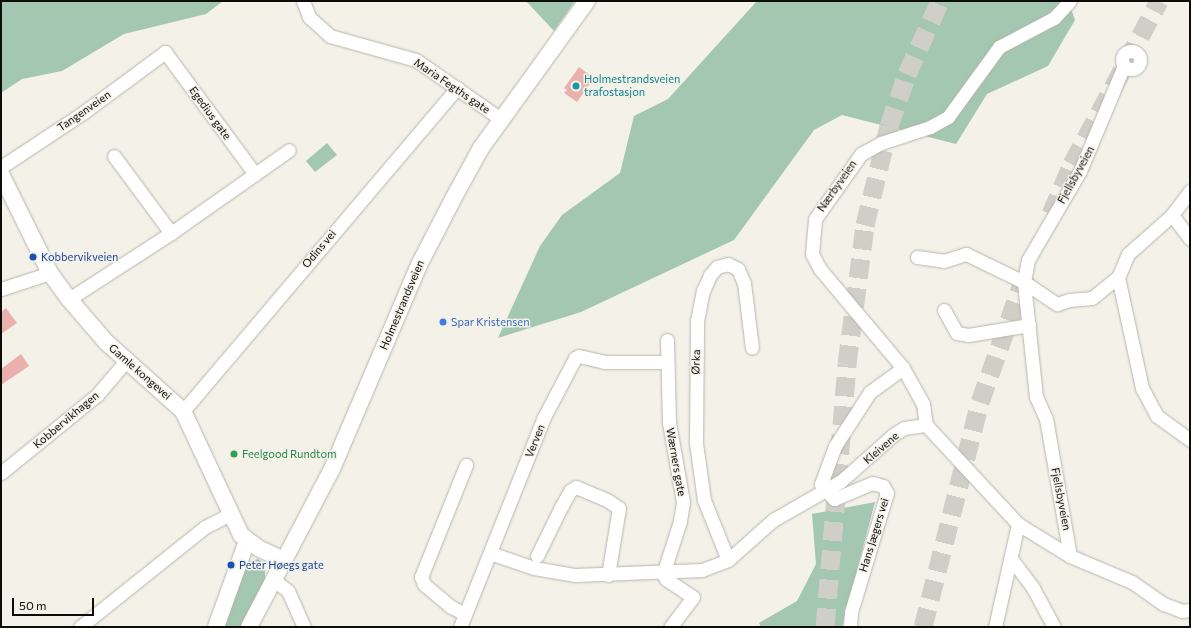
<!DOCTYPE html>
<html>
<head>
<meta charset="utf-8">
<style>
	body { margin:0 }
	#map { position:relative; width:1191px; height:628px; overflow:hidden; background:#f3f1e8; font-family:Commissioner,sans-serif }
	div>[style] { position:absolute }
	.green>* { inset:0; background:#a3c7b1 }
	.building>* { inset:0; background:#eab1ac }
	.highway-tunnel>* { height:19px; margin-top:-9.5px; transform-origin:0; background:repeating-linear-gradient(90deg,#d0cfc7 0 19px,transparent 0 29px) }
	.roads { filter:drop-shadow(0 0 1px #b7b5ac) drop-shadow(0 0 1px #b7b5ac) }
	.minor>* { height:13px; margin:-6.5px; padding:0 6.5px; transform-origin:6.5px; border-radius:6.5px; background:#fff }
	.minor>.ring { margin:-6.5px; padding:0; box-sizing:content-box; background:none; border:13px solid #fff; border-radius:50% }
	.major>* { height:16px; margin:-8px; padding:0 8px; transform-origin:8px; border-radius:8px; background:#fff }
	.dots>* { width:11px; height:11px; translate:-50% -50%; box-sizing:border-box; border:2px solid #f3f1e8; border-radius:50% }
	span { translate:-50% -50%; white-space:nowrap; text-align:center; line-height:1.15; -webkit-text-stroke:3px #f3f1e8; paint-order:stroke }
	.culture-label { font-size:11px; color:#0d838f }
	.left { translate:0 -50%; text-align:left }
	.street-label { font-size:11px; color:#0c0c09 }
	.transit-label { font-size:11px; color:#164399 }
	.shop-label { font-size:11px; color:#366cbe }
	.leisure-label { font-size:11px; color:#27864d }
	.frame { position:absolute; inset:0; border:2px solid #0c0c09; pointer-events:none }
	.scale { position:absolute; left:12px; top:598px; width:82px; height:18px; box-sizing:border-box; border:2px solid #0c0c09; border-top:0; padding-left:5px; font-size:12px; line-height:14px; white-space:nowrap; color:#0c0c09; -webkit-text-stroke:3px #f3f1e8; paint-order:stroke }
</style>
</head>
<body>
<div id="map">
	<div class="green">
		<div style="clip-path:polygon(1px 1px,223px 1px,206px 14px,124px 34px,62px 71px,22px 79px,1px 93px)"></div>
		<div style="clip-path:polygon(526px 1px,575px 1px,554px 31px)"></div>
		<div style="clip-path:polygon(757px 1px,1068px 1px,1075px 20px,1048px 66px,987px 94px,956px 144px,842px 115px,814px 130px,734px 240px,581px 312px,498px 338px,540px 246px,562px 215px,620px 173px,634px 116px,668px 99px)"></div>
		<div style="clip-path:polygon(327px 143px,337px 155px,315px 172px,306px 161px)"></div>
		<div style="clip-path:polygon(875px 502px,842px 627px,761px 627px,759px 623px,797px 601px,816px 564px,812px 514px)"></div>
		<div style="clip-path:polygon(258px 559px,265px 564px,265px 580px,241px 627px,223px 627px,245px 562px)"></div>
	</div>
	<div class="building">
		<div style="clip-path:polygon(579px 67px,594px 78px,577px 102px,564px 93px,567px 90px,564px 88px)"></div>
		<div style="clip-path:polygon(6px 308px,17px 323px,1px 334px,1px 312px)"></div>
		<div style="clip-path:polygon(21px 354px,29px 366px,1px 385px,1px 369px)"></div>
	</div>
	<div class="highway-tunnel">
		<div style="left:1051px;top:214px;width:54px;rotate:-67.2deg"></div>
		<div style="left:1072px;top:164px;width:185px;rotate:-61.9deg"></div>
		<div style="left:825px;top:627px;width:264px;rotate:-85.2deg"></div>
		<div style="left:847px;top:364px;width:140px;rotate:-82.6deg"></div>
		<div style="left:865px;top:225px;width:102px;rotate:-76.4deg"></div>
		<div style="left:889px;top:126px;width:55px;rotate:-70.9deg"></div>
		<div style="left:907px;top:74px;width:80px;rotate:-65.7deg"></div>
		<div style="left:923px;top:627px;width:232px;rotate:-75.8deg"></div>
		<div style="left:980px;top:402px;width:140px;rotate:-70.4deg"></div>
	</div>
	<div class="roads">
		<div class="minor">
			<div style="left:303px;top:1px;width:17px;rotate:69deg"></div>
			<div style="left:309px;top:17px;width:28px;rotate:42deg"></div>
			<div style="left:330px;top:36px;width:89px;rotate:15.6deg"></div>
			<div style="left:416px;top:60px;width:103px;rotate:34.8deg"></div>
			<div class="ring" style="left:1122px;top:51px;width:5px;height:5px"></div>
			<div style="left:114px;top:156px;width:96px;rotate:53.5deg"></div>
			<div style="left:1px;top:167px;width:100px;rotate:-33.5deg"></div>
			<div style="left:84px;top:112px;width:101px;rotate:-36.5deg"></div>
			<div style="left:165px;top:52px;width:152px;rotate:53.6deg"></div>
			<div style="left:1190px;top:191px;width:30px;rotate:127deg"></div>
			<div style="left:1172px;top:215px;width:59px;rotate:138.4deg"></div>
			<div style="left:1128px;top:254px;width:25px;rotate:113deg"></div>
			<div style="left:1118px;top:277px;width:114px;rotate:77.8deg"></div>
			<div style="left:1142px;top:388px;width:32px;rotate:62deg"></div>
			<div style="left:1157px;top:416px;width:41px;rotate:36deg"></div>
			<div style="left:1172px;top:215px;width:30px;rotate:53deg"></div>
			<div style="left:917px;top:257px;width:27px;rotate:8deg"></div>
			<div style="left:944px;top:261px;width:23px;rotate:-18deg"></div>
			<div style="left:966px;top:254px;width:64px;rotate:25.8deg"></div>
			<div style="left:1024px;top:282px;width:40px;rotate:34deg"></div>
			<div style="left:1057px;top:304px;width:13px;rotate:-18deg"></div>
			<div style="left:1069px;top:300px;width:23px;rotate:-5deg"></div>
			<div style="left:1092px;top:298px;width:33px;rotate:-39deg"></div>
			<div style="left:1px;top:289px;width:52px;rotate:-18.1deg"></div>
			<div style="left:69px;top:299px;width:121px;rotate:-32.9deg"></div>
			<div style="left:171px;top:233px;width:144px;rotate:-35.1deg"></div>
			<div style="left:944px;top:310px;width:26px;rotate:61deg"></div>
			<div style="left:957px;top:333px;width:11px;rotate:10deg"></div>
			<div style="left:968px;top:335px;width:62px;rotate:-9.3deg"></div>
			<div style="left:183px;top:411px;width:424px;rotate:-49.7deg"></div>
			<div style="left:926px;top:425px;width:21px;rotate:-98deg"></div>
			<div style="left:923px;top:404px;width:41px;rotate:-119.1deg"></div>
			<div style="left:903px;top:368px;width:129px;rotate:-130deg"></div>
			<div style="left:820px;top:269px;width:17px;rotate:-118deg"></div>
			<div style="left:812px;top:254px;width:35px;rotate:-85deg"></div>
			<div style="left:815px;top:219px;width:80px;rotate:-54.7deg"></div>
			<div style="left:861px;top:154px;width:23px;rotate:-29deg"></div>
			<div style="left:881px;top:143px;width:52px;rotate:-18.1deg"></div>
			<div style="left:930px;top:127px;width:21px;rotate:-29deg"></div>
			<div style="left:948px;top:117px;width:87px;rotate:-53.9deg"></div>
			<div style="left:999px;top:47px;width:62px;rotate:-27.8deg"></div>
			<div style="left:1054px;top:18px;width:23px;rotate:-47deg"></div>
			<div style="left:1px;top:473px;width:124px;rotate:-39.1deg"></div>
			<div style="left:97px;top:395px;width:43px;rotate:-49.7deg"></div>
			<div style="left:490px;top:553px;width:46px;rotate:18.8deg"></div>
			<div style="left:534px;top:568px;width:42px;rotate:9.7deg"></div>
			<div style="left:575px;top:575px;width:127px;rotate:-2.3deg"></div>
			<div style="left:702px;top:570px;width:28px;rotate:-21deg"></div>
			<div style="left:728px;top:560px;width:60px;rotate:-41.6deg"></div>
			<div style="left:773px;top:520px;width:78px;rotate:-29.8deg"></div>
			<div style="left:841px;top:481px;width:69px;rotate:-41.5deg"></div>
			<div style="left:893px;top:435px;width:13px;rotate:-32deg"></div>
			<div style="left:904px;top:428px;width:22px;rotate:-8deg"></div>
			<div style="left:926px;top:425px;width:135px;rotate:47.1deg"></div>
			<div style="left:1018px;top:524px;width:61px;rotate:31.6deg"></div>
			<div style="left:1070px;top:556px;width:67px;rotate:22.8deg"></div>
			<div style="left:1132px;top:582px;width:39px;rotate:35deg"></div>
			<div style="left:1164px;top:604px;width:19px;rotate:21deg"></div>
			<div style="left:1182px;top:611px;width:8px;rotate:-7deg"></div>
			<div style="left:537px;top:556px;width:52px;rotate:-63.9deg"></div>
			<div style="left:560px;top:509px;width:21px;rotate:-61deg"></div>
			<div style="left:570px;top:491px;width:7px;rotate:-34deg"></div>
			<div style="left:576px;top:487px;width:34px;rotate:23deg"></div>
			<div style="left:607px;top:500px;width:14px;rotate:34deg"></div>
			<div style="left:619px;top:508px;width:68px;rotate:99.3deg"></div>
			<div style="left:1070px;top:556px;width:139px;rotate:-99.9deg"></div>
			<div style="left:1046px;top:419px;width:24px;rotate:-114deg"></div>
			<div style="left:1036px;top:397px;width:116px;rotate:-96deg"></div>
			<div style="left:1024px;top:282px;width:22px;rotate:-80deg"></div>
			<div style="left:1028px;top:260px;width:103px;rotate:-59.7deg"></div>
			<div style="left:1080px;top:171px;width:114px;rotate:-67.3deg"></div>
			<div style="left:728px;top:560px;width:65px;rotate:-111.8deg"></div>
			<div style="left:704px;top:500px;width:58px;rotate:-98deg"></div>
			<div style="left:696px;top:443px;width:122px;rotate:-89.5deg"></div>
			<div style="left:697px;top:321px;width:31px;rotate:-79deg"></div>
			<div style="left:703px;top:291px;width:17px;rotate:-66deg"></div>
			<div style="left:710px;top:275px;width:11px;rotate:-49deg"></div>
			<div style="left:717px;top:267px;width:11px;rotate:-15deg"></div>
			<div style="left:728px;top:264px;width:11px;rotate:27deg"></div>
			<div style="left:738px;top:269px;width:15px;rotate:67deg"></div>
			<div style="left:744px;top:283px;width:65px;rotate:83deg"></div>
			<div style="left:1012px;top:560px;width:35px;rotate:53deg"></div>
			<div style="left:1033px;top:588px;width:44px;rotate:61.7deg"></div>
			<div style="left:663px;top:574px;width:56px;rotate:-72.2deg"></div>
			<div style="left:680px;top:521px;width:19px;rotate:-81deg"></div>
			<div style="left:683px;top:502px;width:80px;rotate:-100deg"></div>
			<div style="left:669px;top:423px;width:83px;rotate:-91.4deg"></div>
			<div style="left:663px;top:574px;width:6px;rotate:59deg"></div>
			<div style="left:666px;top:579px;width:32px;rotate:34deg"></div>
			<div style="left:693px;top:597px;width:38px;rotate:127deg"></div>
			<div style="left:274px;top:580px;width:18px;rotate:38deg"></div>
			<div style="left:288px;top:591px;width:39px;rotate:66deg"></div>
			<div style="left:465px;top:614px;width:16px;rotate:-153deg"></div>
			<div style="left:451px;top:607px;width:35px;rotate:-140deg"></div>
			<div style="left:424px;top:584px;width:8px;rotate:-113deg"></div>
			<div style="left:421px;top:577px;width:121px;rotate:-68.1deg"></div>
			<div style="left:80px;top:627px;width:160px;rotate:-38.7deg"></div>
			<div style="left:205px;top:527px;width:29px;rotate:-27deg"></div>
			<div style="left:460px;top:627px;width:224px;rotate:-68.2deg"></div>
			<div style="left:543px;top:419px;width:69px;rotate:-62.3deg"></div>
			<div style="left:575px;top:358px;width:4px;rotate:-27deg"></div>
			<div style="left:579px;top:356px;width:26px;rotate:13deg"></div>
			<div style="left:604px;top:362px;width:63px"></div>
			<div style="left:850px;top:627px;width:15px;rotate:-86deg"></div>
			<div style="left:851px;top:612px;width:124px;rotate:-73.2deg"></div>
			<div style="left:887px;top:493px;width:8px;rotate:-120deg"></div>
			<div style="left:883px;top:486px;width:11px;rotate:-165deg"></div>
			<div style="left:872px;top:483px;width:41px;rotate:157.2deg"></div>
			<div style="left:834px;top:499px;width:20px;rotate:-131deg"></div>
			<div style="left:821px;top:484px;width:40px;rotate:-69.8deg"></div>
			<div style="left:835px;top:446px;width:64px;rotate:-57.1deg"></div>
			<div style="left:870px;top:392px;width:41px;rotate:-36deg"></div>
			<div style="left:995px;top:627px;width:106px;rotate:-77.4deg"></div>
		</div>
		<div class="major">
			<div style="left:1px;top:174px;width:110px;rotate:63.7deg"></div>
			<div style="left:50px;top:273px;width:32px;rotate:54deg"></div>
			<div style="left:69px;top:299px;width:57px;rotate:49.3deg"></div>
			<div style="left:106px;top:342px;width:103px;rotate:41.9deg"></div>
			<div style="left:183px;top:411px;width:137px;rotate:64.9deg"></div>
			<div style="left:241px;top:535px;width:21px;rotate:37deg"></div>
			<div style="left:258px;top:548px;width:29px;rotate:25deg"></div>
			<div style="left:216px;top:627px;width:91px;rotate:-70.2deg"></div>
			<div style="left:249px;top:627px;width:178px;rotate:-62.3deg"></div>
			<div style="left:332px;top:469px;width:222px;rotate:-66.9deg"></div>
			<div style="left:419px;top:265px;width:74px;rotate:-62.7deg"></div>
			<div style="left:453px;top:199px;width:58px;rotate:-61.2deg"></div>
			<div style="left:481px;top:148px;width:181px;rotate:-54.2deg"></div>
		</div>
	</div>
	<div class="dots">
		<div style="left:576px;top:86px;background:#0f9aa8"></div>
		<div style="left:33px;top:257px;background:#1a4fb4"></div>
		<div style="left:443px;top:322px;background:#3f7fe0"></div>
		<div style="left:234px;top:454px;background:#2e9e5b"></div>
		<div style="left:231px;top:565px;background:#1a4fb4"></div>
	</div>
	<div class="culture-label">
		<span class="left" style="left:584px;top:86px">Holmestrandsveien<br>trafostasjon</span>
	</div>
	<div class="street-label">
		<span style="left:452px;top:86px;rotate:34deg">Maria Fegths gate</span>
		<span style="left:84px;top:111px;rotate:-35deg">Tangenveien</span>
		<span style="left:210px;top:113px;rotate:54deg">Egedius gate</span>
		<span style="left:1076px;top:175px;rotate:-61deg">Fjellsbyveien</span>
		<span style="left:837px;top:186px;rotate:-55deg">Nærbyveien</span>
		<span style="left:319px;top:249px;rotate:-50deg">Odins vei</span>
		<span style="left:402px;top:305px;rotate:-67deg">Holmestrandsveien</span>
		<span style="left:696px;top:362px;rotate:-88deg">Ørka</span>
		<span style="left:140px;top:372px;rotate:41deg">Gamle kongevei</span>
		<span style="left:66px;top:420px;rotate:-40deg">Kobbervikhagen</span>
		<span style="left:535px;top:441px;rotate:-68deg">Verven</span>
		<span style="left:881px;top:448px;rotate:-41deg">Kleivene</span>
		<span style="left:676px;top:462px;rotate:80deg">Wærners gate</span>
		<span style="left:1061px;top:499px;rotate:79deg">Fjellsbyveien</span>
		<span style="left:874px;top:535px;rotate:-73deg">Hans Jægers vei</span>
	</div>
	<div class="transit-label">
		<span class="left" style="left:41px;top:257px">Kobbervikveien</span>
		<span class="left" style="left:239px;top:565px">Peter Høegs gate</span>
	</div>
	<div class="shop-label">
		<span class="left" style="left:451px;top:322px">Spar Kristensen</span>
	</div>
	<div class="leisure-label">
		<span class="left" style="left:242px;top:454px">Feelgood Rundtom</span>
	</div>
	<div class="frame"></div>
	<div class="scale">50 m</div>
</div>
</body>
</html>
